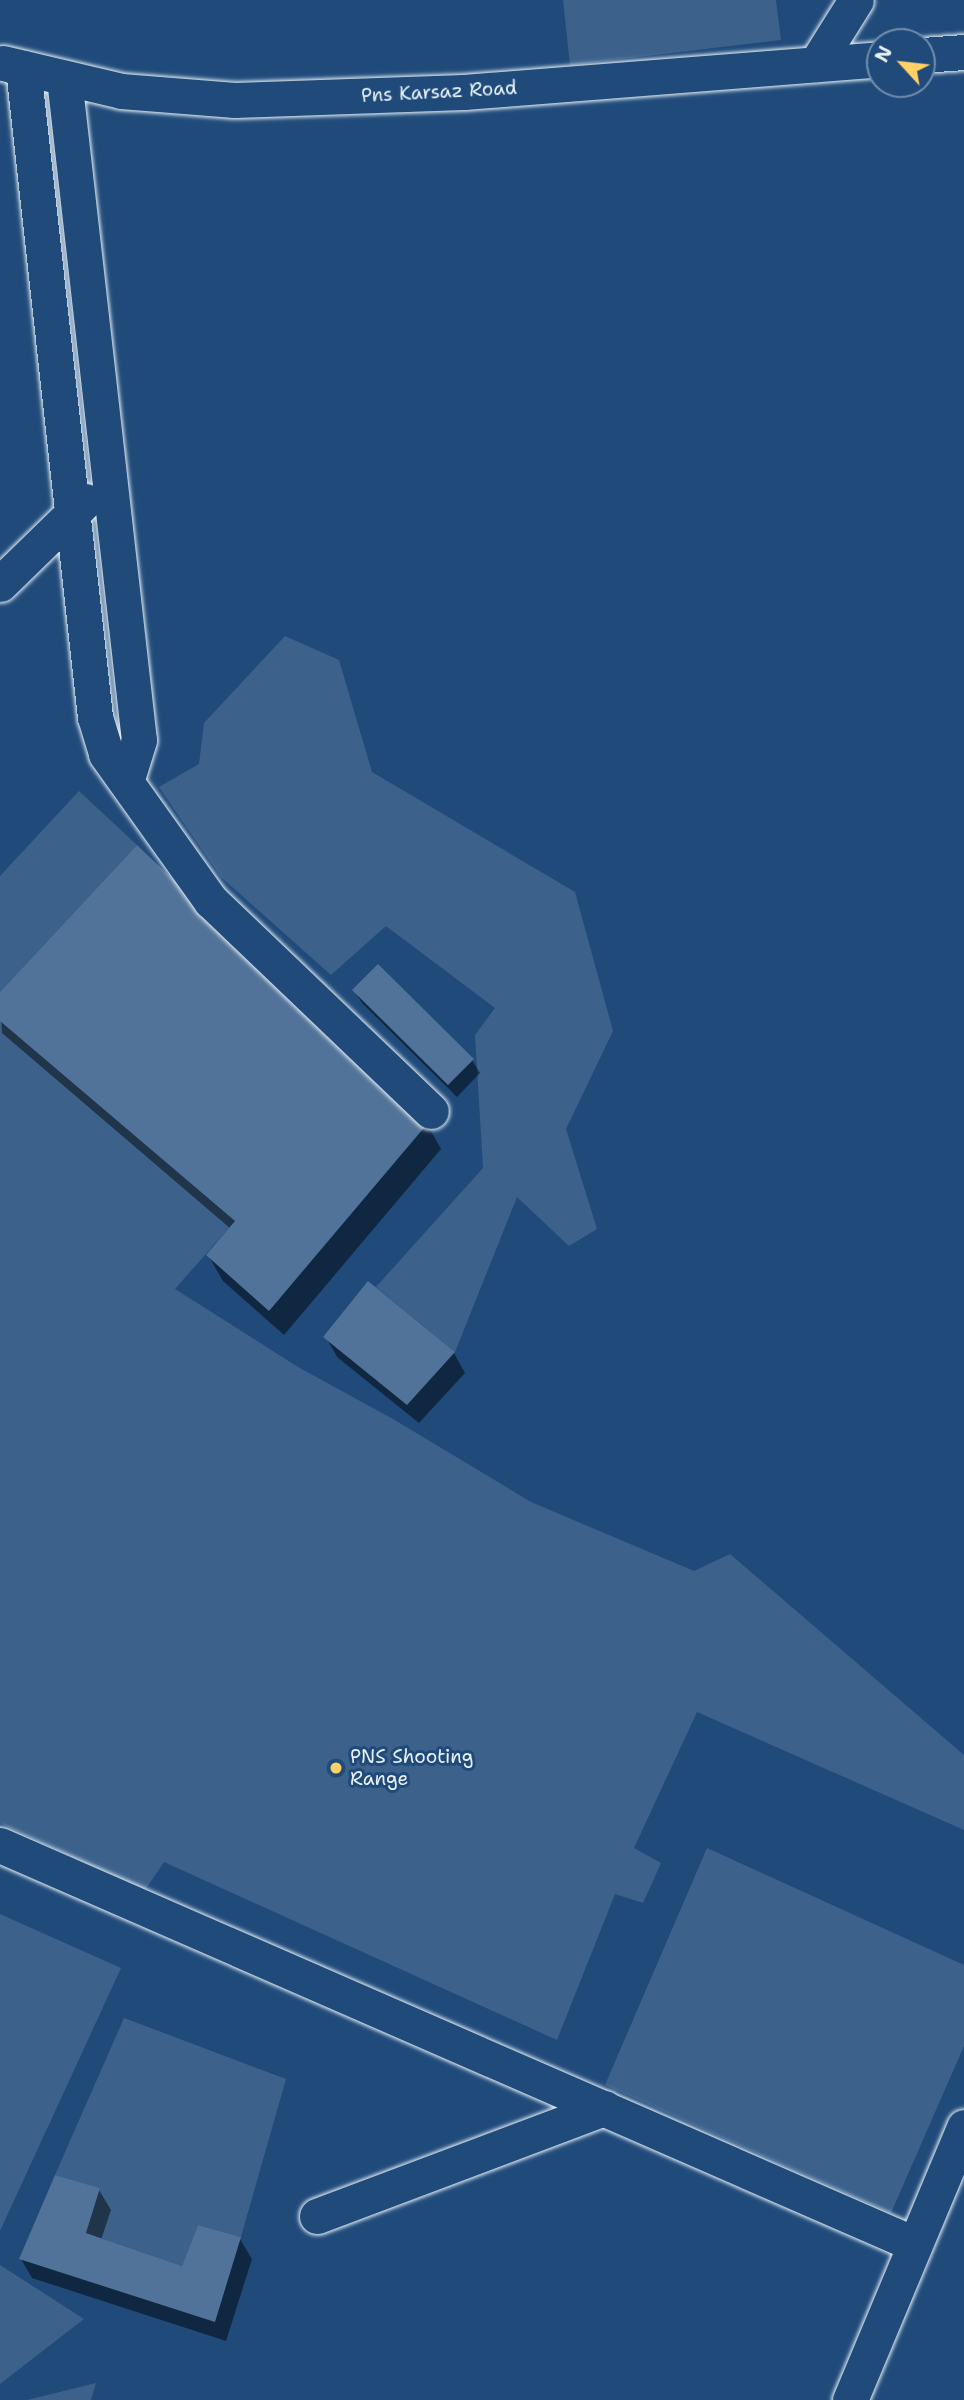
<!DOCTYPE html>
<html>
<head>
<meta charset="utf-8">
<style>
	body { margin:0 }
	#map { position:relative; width:964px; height:2400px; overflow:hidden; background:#1f4a7a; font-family:"Shantell Sans",sans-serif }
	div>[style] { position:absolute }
	.green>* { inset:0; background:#3c628c }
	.shadow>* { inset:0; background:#0007 }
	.building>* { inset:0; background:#517399 }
	.roads { filter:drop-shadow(0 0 2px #e8f1f8) drop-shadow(0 0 2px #e8f1f8) }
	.minor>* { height:35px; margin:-17.5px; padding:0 17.5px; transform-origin:17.5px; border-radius:17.5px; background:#1f4a7a }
	.dots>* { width:19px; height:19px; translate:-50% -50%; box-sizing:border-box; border:4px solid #1f4a7a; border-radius:50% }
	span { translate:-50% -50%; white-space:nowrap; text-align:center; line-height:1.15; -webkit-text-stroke:6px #1f4a7a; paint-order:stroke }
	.street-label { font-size:19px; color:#e8f1f8 }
	.poi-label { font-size:19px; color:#e8f1f8 }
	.left { translate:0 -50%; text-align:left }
	.north { position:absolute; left:866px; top:28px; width:70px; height:70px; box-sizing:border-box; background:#1f4a7a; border:2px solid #6f8dac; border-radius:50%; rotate:297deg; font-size:19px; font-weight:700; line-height:28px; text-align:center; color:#e8f1f8 }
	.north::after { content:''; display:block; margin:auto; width:24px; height:32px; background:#ffd166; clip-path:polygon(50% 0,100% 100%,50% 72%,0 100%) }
</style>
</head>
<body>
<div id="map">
	<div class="green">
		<div style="clip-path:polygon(563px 0,776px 0,781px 40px,570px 65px)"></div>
		<div style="clip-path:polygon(285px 636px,339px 660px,372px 772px,575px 892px,613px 1031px,566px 1129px,597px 1229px,569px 1246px,517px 1197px,455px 1352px,376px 1287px,483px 1168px,475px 1035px,495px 1008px,386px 926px,331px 975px,221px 877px,159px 787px,199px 764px,204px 723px)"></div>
		<div style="clip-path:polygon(79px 791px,137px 845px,0 992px,0 876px)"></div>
		<div style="clip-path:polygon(0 1021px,235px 1221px,175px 1289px,298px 1367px,393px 1419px,531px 1502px,694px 1571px,730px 1554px,964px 1755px,964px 1830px,697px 1712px,634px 1848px,661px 1863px,643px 1903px,615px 1894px,557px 2040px,164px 1862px,145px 1890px,0 1823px)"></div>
		<div style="clip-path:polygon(707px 1848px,964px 1965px,964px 2046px,891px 2213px,605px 2085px)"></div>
		<div style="clip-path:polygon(0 1914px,121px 1968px,0 2231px)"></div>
		<div style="clip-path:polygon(124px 2018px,286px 2079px,241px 2237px,198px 2225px,182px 2266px,86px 2233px,100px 2188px,55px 2175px)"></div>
		<div style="clip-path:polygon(0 2265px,84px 2319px,0 2384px)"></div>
		<div style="clip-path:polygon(96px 2383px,91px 2400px,27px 2400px)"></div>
	</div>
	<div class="shadow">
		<div style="clip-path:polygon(354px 990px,472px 1060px,480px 1073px,457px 1097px,362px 1003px)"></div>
		<div style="clip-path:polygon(0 995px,427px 1124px,441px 1149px,284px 1335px,223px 1281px,208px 1255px,231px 1229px,2px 1033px)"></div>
		<div style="clip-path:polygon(326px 1337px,454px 1353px,465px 1373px,419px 1423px,337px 1357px)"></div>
		<div style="clip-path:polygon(99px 2190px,111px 2210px,101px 2240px,184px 2268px,240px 2239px,252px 2259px,226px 2341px,32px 2278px,21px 2259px)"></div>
	</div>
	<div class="building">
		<div style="clip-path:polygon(137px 845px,428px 1123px,269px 1311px,206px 1255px,235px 1221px,0 1021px,0 992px)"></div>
		<div style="clip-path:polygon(378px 964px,474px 1059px,448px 1085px,352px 990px)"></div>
		<div style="clip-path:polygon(368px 1281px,455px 1352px,407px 1405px,323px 1337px)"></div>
		<div style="clip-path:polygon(55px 2175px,100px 2188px,86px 2233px,182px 2266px,198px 2225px,241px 2237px,215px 2322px,19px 2259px)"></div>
	</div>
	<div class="roads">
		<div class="minor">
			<div style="left:922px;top:55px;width:42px;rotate:-4.1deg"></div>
			<div style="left:3px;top:63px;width:121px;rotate:13.3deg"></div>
			<div style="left:121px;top:91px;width:114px;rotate:4.5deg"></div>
			<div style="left:235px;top:100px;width:229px;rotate:-2deg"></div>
			<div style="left:464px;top:92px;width:417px;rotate:-4.5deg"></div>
			<div style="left:816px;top:64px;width:75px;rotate:-58deg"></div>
			<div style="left:23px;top:68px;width:653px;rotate:83.67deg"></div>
			<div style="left:95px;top:717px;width:39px;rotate:73deg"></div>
			<div style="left:106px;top:754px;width:181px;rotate:54.5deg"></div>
			<div style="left:211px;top:901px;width:304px;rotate:43.7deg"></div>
			<div style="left:64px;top:78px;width:666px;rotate:83.54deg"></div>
			<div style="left:139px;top:740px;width:41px;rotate:107.1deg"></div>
			<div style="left:0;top:584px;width:119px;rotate:-44.3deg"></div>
			<div style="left:0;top:1845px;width:997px;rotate:23.58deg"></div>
			<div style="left:317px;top:2216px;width:307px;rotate:-20.6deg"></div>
			<div style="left:850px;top:2400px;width:296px;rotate:-67.3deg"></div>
		</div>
	</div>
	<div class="dots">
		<div style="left:336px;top:1768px;background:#ffd166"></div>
	</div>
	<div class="street-label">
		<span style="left:439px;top:92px;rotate:-3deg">Pns Karsaz Road</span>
	</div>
	<div class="poi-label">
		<span class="left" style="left:350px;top:1768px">PNS Shooting<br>Range</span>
	</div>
	<div class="north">N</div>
</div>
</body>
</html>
